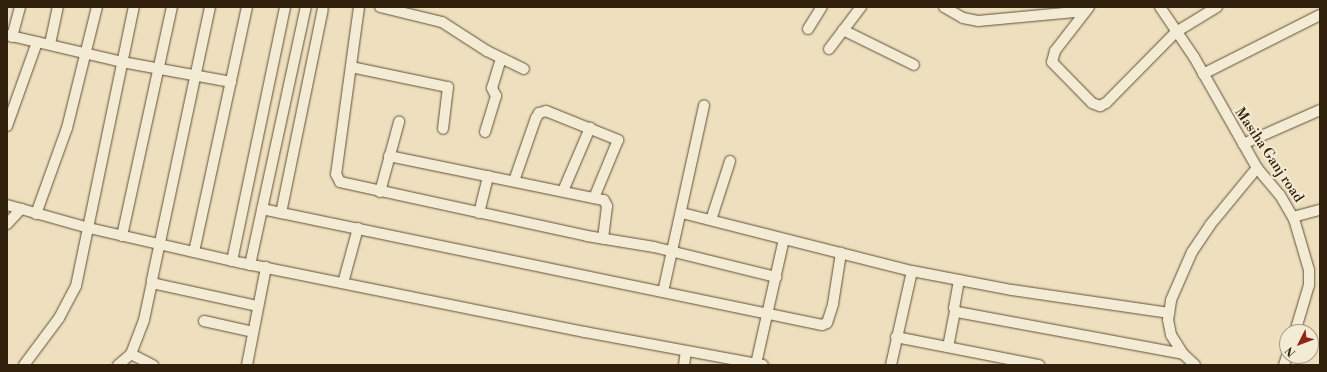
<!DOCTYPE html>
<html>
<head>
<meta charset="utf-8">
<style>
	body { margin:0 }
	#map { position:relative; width:1327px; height:372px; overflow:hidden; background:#eee0bf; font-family:"Libre Bodoni",serif }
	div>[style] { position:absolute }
	.roads { filter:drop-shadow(0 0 1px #605038) drop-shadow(0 0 1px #605038) }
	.minor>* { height:10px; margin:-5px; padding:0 5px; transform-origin:5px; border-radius:5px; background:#f4ebd5 }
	span { translate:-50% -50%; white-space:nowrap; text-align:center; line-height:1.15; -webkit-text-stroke:4px #f4ebd5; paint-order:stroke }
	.street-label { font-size:14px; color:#31200b }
	.frame { position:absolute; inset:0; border:8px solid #31200b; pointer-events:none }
	.north { position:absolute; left:1279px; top:324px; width:40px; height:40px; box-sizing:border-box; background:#f4ebd5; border:1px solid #a69a84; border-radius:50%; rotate:228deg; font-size:11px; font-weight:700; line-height:16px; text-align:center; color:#31200b }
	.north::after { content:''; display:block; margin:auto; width:14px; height:18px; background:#8f2418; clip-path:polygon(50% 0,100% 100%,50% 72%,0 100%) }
</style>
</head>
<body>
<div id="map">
	<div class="roads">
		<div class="minor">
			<div style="left:210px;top:7px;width:280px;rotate:102deg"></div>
			<div style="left:152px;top:281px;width:5px;rotate:37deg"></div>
			<div style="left:156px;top:284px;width:104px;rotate:12.2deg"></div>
			<div style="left:359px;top:7px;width:169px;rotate:97.8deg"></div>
			<div style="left:336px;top:174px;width:9px;rotate:63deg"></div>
			<div style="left:340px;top:182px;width:253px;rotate:12.3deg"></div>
			<div style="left:587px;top:236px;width:68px;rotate:9.3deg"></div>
			<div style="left:654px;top:247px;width:126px;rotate:13.8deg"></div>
			<div style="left:380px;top:7px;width:64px;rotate:13.6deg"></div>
			<div style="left:442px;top:22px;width:54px;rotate:32.8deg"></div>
			<div style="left:487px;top:51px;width:41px;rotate:25.9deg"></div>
			<div style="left:944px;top:7px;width:22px;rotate:30deg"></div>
			<div style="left:963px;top:18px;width:15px;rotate:11deg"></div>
			<div style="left:978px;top:21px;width:108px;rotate:-5.3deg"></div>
			<div style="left:1089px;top:7px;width:56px;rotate:127.7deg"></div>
			<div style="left:1055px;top:51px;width:11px;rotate:105deg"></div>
			<div style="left:1052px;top:62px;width:57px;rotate:45.7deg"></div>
			<div style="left:1092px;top:103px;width:9px;rotate:21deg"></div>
			<div style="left:1100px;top:106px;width:7px;rotate:-27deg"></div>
			<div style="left:1106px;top:103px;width:100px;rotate:-45.4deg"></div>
			<div style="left:1176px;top:32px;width:48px;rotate:-31.4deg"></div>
			<div style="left:1160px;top:7px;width:60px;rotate:55.8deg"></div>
			<div style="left:1194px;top:57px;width:128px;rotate:60.4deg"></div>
			<div style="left:1257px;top:168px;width:35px;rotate:50deg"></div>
			<div style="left:1280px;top:195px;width:28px;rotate:60deg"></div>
			<div style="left:1294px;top:219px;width:53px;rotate:73.6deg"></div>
			<div style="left:1309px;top:270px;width:15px;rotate:90deg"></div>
			<div style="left:1309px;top:285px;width:49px;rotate:106.6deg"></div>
			<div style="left:808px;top:29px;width:26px;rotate:-58deg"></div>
			<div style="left:843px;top:30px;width:79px;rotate:26.2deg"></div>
			<div style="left:7px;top:35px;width:118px;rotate:13.2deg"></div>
			<div style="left:122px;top:62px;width:111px;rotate:10.4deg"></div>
			<div style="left:12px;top:37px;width:31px;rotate:-75deg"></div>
			<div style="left:50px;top:44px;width:38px;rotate:-78deg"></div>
			<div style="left:829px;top:49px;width:53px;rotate:-52.7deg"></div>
			<div style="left:351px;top:67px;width:99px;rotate:11.7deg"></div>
			<div style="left:448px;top:87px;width:42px;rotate:96.8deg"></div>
			<div style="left:1203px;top:74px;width:131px;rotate:-26.8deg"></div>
			<div style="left:7px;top:126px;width:89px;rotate:-70.3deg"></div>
			<div style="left:485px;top:132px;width:38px;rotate:-73deg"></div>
			<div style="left:496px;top:96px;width:9px;rotate:-117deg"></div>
			<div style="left:492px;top:88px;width:31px;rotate:-73deg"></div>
			<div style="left:1243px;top:144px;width:84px;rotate:-23.8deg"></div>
			<div style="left:389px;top:156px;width:219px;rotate:11.6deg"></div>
			<div style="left:604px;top:200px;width:7px;rotate:63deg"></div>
			<div style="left:607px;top:206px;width:33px;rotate:97deg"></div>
			<div style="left:514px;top:181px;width:67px;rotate:-70.8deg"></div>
			<div style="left:536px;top:118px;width:6px;rotate:-59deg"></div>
			<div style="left:539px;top:113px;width:7px;rotate:-16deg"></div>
			<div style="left:546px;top:111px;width:78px;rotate:21.9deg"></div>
			<div style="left:618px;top:140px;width:63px;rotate:112.5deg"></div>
			<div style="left:563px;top:191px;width:69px;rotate:-66.8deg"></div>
			<div style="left:380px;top:192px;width:73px;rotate:-74.8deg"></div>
			<div style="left:7px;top:205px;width:85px;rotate:15.7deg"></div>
			<div style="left:89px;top:228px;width:157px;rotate:12.9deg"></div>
			<div style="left:242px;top:263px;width:350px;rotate:11.4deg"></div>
			<div style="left:585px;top:332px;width:181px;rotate:10.5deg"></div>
			<div style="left:262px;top:209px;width:572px;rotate:11.7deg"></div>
			<div style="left:822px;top:325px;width:5px;rotate:-22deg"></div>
			<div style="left:827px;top:323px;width:20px;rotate:-72deg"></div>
			<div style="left:833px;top:304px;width:52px;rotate:-81.1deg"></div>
			<div style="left:281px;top:213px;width:208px;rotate:-78.4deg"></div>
			<div style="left:479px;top:213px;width:38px;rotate:-76deg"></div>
			<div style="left:682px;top:213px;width:237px;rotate:14.2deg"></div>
			<div style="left:912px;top:271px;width:102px;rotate:10.8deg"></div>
			<div style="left:1012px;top:290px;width:159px;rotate:8.3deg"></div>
			<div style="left:36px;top:214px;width:91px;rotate:-70.2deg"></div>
			<div style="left:67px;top:128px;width:125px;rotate:-76.1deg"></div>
			<div style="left:1293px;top:217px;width:28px;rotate:-15deg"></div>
			<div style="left:711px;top:220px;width:62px;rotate:-72.1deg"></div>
			<div style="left:7px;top:224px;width:21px;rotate:-47deg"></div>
			<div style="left:122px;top:236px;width:234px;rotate:-77.7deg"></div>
			<div style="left:194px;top:252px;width:251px;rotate:-77.8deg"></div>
			<div style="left:232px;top:261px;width:259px;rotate:-78.2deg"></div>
			<div style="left:250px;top:265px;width:264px;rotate:-77.8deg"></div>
			<div style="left:959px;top:280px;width:28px;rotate:100deg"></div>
			<div style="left:954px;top:308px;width:5px;rotate:53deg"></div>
			<div style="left:957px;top:312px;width:230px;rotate:10.5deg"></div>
			<div style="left:343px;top:283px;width:57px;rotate:-74.7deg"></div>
			<div style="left:663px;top:292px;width:191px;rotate:-77.6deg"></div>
			<div style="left:204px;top:321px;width:50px;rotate:12.7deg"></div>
			<div style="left:896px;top:337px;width:146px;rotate:11.1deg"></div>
			<div style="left:948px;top:347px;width:37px;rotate:-79deg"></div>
			<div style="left:131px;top:354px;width:36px;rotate:-69deg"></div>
			<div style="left:144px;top:320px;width:38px;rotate:-78deg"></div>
			<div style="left:756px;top:364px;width:128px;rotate:-77.4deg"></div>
			<div style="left:24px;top:365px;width:59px;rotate:-53.3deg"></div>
			<div style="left:59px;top:318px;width:36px;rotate:-62deg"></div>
			<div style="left:76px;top:286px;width:285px;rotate:-78.3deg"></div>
			<div style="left:118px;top:365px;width:17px;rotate:-40deg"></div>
			<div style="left:131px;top:354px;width:25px;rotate:27deg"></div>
			<div style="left:247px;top:365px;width:100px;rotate:-79deg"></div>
			<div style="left:684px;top:365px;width:14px;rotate:-82deg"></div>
			<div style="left:891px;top:365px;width:96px;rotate:-77.4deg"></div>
			<div style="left:1195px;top:365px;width:16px;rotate:-137deg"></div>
			<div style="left:1183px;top:354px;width:22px;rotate:-122deg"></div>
			<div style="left:1171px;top:335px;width:15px;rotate:-101deg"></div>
			<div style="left:1168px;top:320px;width:20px;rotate:-81deg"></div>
			<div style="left:1171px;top:300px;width:52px;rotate:-66.4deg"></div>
			<div style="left:1192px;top:252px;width:32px;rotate:-56deg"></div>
			<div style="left:1210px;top:225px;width:74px;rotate:-50.5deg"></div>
			<div style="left:1284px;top:365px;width:9px;rotate:-72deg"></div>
		</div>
	</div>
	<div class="street-label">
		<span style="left:1269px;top:155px;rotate:56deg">Masiha Ganj road</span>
	</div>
	<div class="frame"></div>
	<div class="north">N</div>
</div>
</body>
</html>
